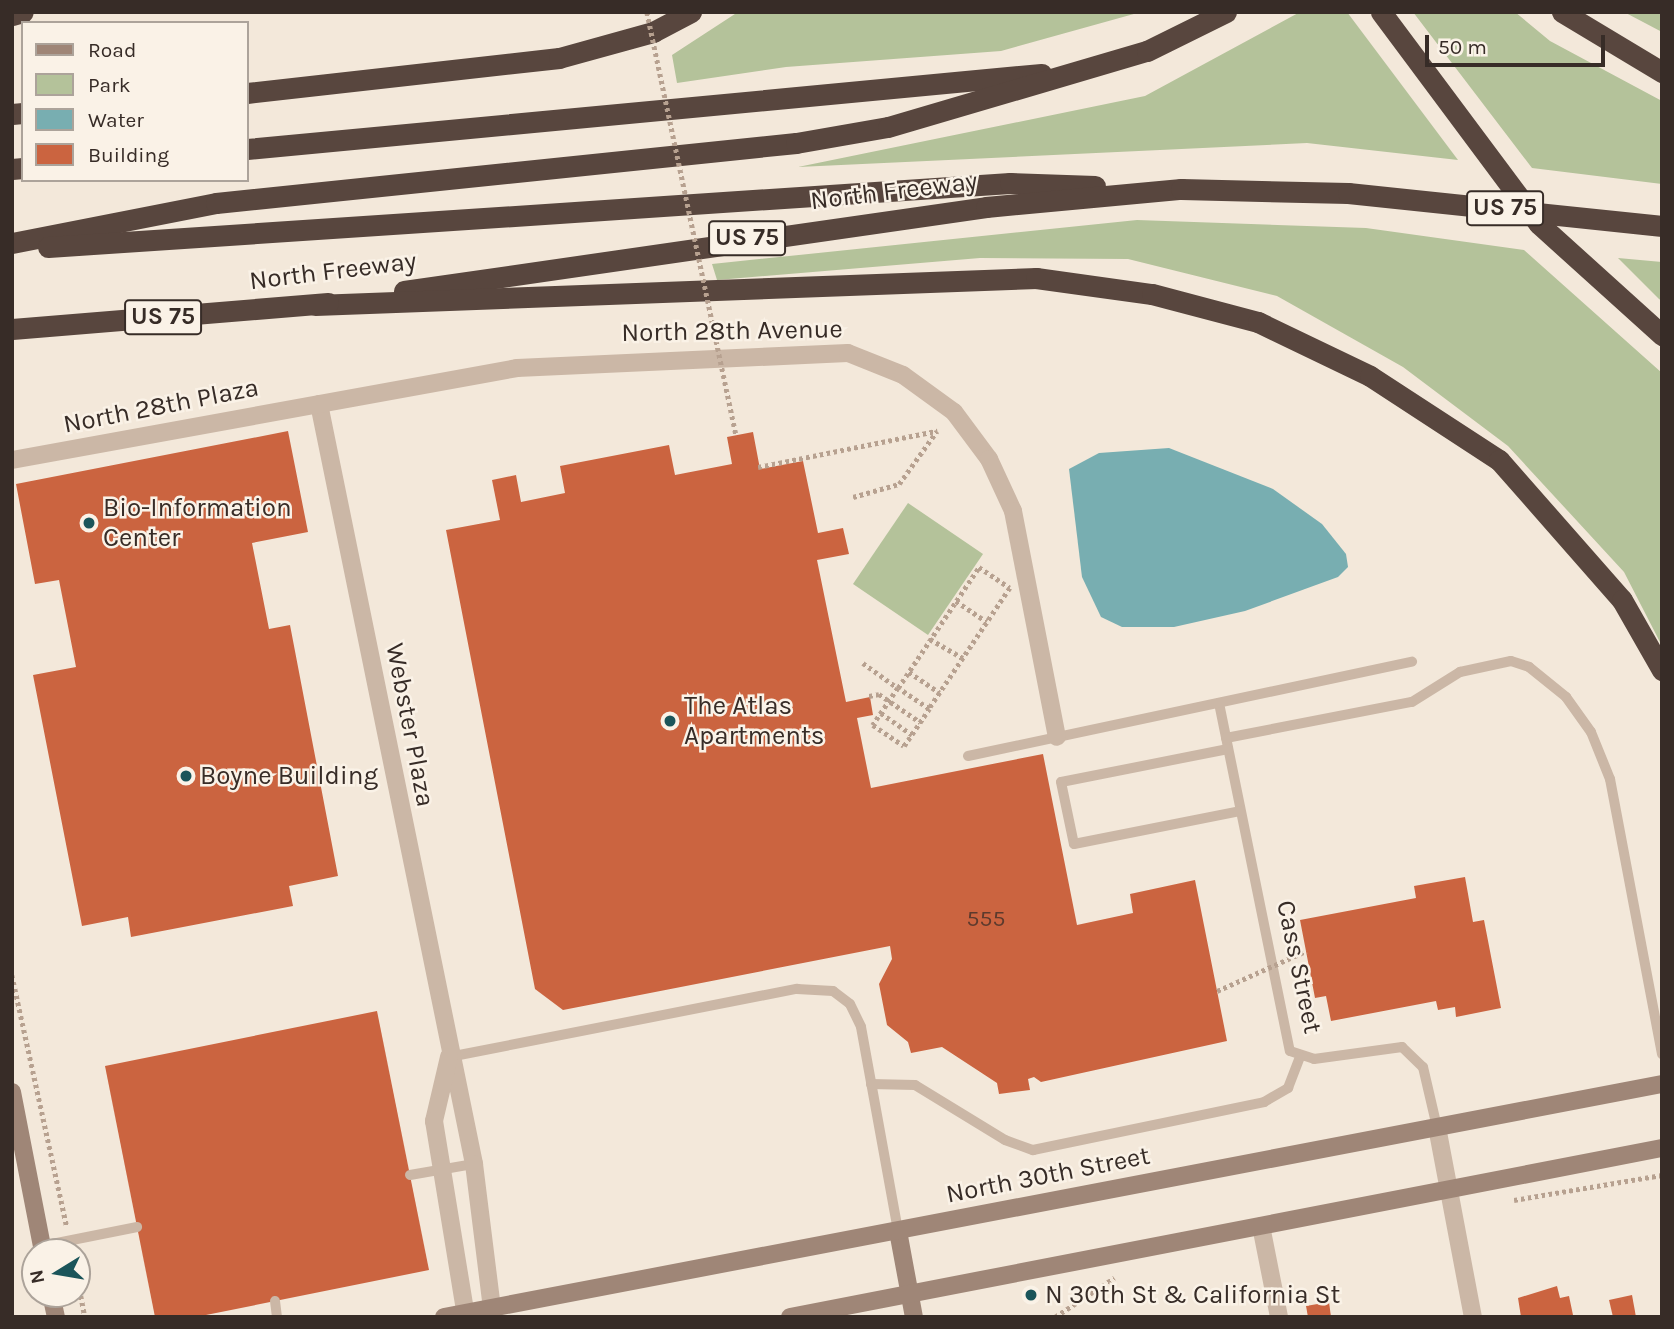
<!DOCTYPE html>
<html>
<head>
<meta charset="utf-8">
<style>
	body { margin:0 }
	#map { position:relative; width:1674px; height:1329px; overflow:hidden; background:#f3e8da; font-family:Karla,sans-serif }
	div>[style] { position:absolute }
	.green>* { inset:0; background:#b4c29a }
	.water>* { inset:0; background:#78aeb1 }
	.building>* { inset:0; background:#cb6440 }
	.path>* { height:4.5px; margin-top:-2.25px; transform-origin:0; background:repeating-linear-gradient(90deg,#b7a190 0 3.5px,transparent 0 7px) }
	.lane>* { height:10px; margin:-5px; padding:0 5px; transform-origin:5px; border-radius:5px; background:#cbb7a6 }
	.street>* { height:18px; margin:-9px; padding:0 9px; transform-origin:9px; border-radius:9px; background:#cbb7a6 }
	.secondary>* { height:18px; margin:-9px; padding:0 9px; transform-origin:9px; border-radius:9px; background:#9f8677 }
	.highway>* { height:21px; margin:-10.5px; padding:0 10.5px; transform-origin:10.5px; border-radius:10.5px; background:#58463e }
	.path-bridge>* { height:4.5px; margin-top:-2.25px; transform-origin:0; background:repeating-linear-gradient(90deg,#b7a190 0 3.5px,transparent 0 7px) }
	.highway-bridge>* { height:21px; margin:-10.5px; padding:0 10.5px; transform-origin:10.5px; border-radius:10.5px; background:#58463e }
	.dots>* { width:19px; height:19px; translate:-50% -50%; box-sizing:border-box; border:4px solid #faf2e7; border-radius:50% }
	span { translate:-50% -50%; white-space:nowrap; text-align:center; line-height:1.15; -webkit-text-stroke:5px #faf2e7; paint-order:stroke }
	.number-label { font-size:23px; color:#5c3a2d }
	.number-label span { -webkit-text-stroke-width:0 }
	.shield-label span { padding:2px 5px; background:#faf2e7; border:2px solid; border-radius:5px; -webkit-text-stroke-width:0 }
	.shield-label { font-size:24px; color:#372c27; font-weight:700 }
	.street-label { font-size:26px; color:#372c27 }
	.poi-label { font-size:26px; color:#372c27 }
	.left { translate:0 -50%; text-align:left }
	.frame { position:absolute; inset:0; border:14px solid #372c27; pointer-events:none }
	.legend { position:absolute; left:21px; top:21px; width:228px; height:161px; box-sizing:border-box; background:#faf2e7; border:2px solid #aca39a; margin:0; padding:9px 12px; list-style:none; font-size:21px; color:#372c27 }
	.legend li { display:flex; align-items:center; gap:14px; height:35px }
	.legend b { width:35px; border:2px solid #aca39a }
	.north { position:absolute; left:21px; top:1238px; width:70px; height:70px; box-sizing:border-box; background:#faf2e7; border:2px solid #aca39a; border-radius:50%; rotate:259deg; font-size:19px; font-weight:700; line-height:28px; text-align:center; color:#372c27 }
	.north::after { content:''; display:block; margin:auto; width:24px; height:32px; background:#1b555a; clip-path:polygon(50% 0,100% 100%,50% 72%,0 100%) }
	.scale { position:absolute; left:1425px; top:35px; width:180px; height:32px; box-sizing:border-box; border:4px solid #372c27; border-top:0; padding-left:9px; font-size:21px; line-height:24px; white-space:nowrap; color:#372c27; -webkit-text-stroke:5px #faf2e7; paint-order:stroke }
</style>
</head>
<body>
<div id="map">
	<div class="green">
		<div style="clip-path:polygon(738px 12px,1141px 12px,1001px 51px,786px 67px,677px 83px,672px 55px)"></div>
		<div style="clip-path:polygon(1300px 12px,1347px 12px,1458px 160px,1307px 143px,798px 167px,1145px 96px)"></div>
		<div style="clip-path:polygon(1413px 12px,1515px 12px,1550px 41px,1662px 101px,1662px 184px,1532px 168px)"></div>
		<div style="clip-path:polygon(1624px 12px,1662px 12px,1662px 32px)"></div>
		<div style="clip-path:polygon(1137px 220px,1366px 228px,1524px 250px,1662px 373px,1662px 646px,1624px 572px,1508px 446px,1403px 367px,1277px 296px,1128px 259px,980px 258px,717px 280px,712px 264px)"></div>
		<div style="clip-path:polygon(1618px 258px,1662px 262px,1662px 301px,1659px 299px)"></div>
		<div style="clip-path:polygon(908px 503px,983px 554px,928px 635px,853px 584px)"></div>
	</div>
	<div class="water">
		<div style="clip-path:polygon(1169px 448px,1273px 489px,1322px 524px,1346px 554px,1348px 567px,1338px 577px,1245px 611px,1174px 627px,1122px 627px,1101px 617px,1082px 577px,1069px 469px,1099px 453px)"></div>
	</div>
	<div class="building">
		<div style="clip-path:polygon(288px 431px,308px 532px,252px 543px,269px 629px,290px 625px,338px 876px,289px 886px,293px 906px,131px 937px,128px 917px,82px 926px,33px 675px,76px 667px,59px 580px,35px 584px,16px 484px)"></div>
		<div style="clip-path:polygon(753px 432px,760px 469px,803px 461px,818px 533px,843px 528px,849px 554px,817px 560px,846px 702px,870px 697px,873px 715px,857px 718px,871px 788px,1043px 754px,1077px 925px,1133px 913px,1130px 894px,1195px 880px,1227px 1041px,1041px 1082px,1034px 1077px,1028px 1079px,1030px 1090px,999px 1094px,997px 1083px,942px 1047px,911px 1053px,908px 1042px,887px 1025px,879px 984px,892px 959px,890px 946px,563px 1010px,535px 989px,446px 530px,500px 520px,492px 480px,516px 475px,521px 502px,565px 493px,560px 466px,669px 445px,675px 475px,732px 464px,727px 437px)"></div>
		<div style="clip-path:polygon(1465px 877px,1473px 922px,1484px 920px,1501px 1008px,1456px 1017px,1455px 1007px,1438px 1010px,1436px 1001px,1331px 1021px,1326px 996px,1315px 998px,1300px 920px,1416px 898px,1414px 886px)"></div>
		<div style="clip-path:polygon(377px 1011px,429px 1270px,196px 1317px,155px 1317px,105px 1066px)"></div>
		<div style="clip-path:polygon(1557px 1286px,1560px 1298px,1569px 1296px,1573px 1315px,1521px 1317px,1518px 1298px)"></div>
		<div style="clip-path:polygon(1632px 1295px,1636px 1317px,1613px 1317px,1609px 1300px)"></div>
		<div style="clip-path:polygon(1329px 1302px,1331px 1317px,1308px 1317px,1306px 1306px)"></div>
	</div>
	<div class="path">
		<div style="left:758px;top:467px;width:183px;rotate:-11.4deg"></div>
		<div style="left:853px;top:497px;width:48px;rotate:-15.8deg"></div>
		<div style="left:899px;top:484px;width:65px;rotate:-54.4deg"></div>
		<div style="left:979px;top:567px;width:37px;rotate:34deg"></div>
		<div style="left:1010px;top:588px;width:146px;rotate:123.8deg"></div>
		<div style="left:929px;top:709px;width:37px;rotate:-146deg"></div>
		<div style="left:898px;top:688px;width:146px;rotate:-56.2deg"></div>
		<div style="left:956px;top:601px;width:37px;rotate:34deg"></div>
		<div style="left:930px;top:639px;width:38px;rotate:30deg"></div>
		<div style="left:863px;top:663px;width:43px;rotate:35.5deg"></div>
		<div style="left:898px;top:688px;width:45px;rotate:124deg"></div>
		<div style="left:873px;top:725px;width:37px;rotate:34deg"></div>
		<div style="left:904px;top:746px;width:45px;rotate:-56deg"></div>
		<div style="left:909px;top:672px;width:37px;rotate:34deg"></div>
		<div style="left:869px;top:696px;width:10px;rotate:-11deg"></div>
		<div style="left:879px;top:694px;width:50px;rotate:34.3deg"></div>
		<div style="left:881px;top:713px;width:38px;rotate:35deg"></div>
		<div style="left:12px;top:975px;width:258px;rotate:77.7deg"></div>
		<div style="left:1514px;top:1200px;width:150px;rotate:-9.6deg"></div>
		<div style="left:77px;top:1275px;width:43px;rotate:79.2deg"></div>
		<div style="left:1055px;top:1317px;width:71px;rotate:-33.5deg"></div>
	</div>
	<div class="lane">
		<div style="left:1219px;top:703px;width:355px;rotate:78.5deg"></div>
		<div style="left:1290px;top:1051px;width:25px;rotate:18deg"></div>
		<div style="left:1314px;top:1059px;width:89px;rotate:-7.8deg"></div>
		<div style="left:1402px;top:1047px;width:29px;rotate:44deg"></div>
		<div style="left:1423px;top:1067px;width:62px;rotate:76.9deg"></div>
		<div style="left:1226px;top:738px;width:189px;rotate:-11deg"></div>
		<div style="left:1412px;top:702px;width:57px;rotate:-32deg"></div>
		<div style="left:1460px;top:672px;width:52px;rotate:-12.2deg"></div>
		<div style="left:1511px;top:661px;width:19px;rotate:18deg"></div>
		<div style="left:1529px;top:667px;width:48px;rotate:39deg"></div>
		<div style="left:1566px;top:697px;width:43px;rotate:54.5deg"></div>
		<div style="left:1591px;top:732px;width:51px;rotate:68deg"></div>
		<div style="left:1610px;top:779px;width:280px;rotate:79.3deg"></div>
		<div style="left:1228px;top:749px;width:170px;rotate:168.8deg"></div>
		<div style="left:1061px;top:782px;width:63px;rotate:78.2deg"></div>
		<div style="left:1074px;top:844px;width:169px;rotate:-11.2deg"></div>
		<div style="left:968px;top:756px;width:454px;rotate:-12deg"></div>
		<div style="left:449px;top:1057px;width:355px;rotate:-11.1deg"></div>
		<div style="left:797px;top:989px;width:36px;rotate:3deg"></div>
		<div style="left:833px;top:991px;width:21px;rotate:37deg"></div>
		<div style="left:850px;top:1004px;width:25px;rotate:64deg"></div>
		<div style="left:861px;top:1027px;width:207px;rotate:79.7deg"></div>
		<div style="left:871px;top:1084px;width:44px;rotate:1.3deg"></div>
		<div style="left:915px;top:1085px;width:105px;rotate:31.4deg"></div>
		<div style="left:1005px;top:1140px;width:30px;rotate:20deg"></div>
		<div style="left:1033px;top:1150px;width:236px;rotate:-11.7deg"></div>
		<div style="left:1264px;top:1102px;width:28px;rotate:-30deg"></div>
		<div style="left:1288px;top:1088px;width:33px;rotate:-69deg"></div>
		<div style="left:410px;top:1175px;width:65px;rotate:-9.8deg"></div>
		<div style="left:42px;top:1246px;width:97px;rotate:-11.3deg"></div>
		<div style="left:275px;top:1301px;width:16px;rotate:83deg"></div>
	</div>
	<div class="street">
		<div style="left:319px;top:404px;width:776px;rotate:78.47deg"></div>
		<div style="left:474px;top:1164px;width:154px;rotate:82.9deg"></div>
		<div style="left:12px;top:460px;width:513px;rotate:-10.32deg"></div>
		<div style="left:517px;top:368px;width:331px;rotate:-2.6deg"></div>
		<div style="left:848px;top:353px;width:59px;rotate:21.8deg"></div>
		<div style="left:903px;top:375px;width:63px;rotate:36deg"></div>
		<div style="left:954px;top:412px;width:59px;rotate:53.3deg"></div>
		<div style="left:989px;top:459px;width:57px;rotate:65.2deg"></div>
		<div style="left:1013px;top:511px;width:230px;rotate:79deg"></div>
		<div style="left:449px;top:1057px;width:66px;rotate:103.2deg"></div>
		<div style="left:434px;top:1121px;width:199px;rotate:80.7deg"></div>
		<div style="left:1437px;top:1127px;width:193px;rotate:79.3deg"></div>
		<div style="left:1261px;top:1226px;width:93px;rotate:78.8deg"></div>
	</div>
	<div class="secondary">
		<div style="left:12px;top:1092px;width:163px;rotate:79deg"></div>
		<div style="left:898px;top:1231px;width:87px;rotate:79.5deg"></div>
		<div style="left:51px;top:1294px;width:24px;rotate:78deg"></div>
		<div style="left:444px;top:1317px;width:1240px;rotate:-10.83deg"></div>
		<div style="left:790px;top:1317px;width:888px;rotate:-10.97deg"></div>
	</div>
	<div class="highway">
		<div style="left:1381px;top:12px;width:264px;rotate:53.3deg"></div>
		<div style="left:1539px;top:224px;width:166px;rotate:42.1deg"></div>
		<div style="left:1562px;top:12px;width:117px;rotate:31deg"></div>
		<div style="left:12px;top:15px;width:11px;rotate:-15deg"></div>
		<div style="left:247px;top:93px;width:314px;rotate:-6.4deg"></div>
		<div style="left:559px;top:58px;width:98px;rotate:-15.5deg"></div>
		<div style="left:653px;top:32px;width:43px;rotate:-27.8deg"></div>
		<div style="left:12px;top:114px;width:11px;rotate:-5deg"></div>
		<div style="left:247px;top:149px;width:798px;rotate:-5.4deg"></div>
		<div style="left:12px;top:169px;width:11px;rotate:-5deg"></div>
		<div style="left:12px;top:243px;width:208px;rotate:-11.1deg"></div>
		<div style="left:216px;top:203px;width:583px;rotate:-5.91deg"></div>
		<div style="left:796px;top:143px;width:93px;rotate:-9.9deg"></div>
		<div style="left:888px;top:127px;width:270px;rotate:-16.4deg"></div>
		<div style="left:1147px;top:51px;width:88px;rotate:-26.3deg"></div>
		<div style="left:48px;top:247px;width:964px;rotate:-3.81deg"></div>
		<div style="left:1010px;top:183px;width:85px;rotate:2deg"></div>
		<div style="left:404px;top:291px;width:588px;rotate:-8.21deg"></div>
		<div style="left:986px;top:207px;width:196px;rotate:-5.3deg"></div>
		<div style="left:1181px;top:189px;width:167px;rotate:1.4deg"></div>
		<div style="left:315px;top:305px;width:722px;rotate:-2.14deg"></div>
		<div style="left:1036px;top:278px;width:117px;rotate:7.9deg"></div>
		<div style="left:1152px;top:294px;width:110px;rotate:14.8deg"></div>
		<div style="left:1258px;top:322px;width:124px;rotate:25.7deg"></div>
		<div style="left:1370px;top:376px;width:154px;rotate:33.1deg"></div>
		<div style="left:1499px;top:460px;width:186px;rotate:48.7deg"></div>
		<div style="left:1622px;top:600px;width:81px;rotate:60.3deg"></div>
		<div style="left:12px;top:329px;width:317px;rotate:-4.7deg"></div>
	</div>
	<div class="path-bridge">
		<div style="left:647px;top:12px;width:432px;rotate:78.1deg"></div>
		<div style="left:1217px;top:991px;width:98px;rotate:-24.2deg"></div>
	</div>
	<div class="highway-bridge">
		<div style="left:1348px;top:193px;width:316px;rotate:6deg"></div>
	</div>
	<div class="dots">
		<div style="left:89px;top:523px;background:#1b555a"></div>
		<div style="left:670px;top:721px;background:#1b555a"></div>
		<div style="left:186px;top:776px;background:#1b555a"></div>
		<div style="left:1031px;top:1295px;background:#1b555a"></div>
	</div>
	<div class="number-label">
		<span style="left:986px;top:919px">555</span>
	</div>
	<div class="shield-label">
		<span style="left:1505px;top:208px">US 75</span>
		<span style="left:747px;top:238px">US 75</span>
		<span style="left:163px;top:317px">US 75</span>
	</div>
	<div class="street-label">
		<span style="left:894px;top:191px;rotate:-7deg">North Freeway</span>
		<span style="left:333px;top:271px;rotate:-7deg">North Freeway</span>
		<span style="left:732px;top:331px;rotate:-1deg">North 28th Avenue</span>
		<span style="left:161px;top:406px;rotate:-11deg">North 28th Plaza</span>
		<span style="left:410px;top:725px;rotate:79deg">Webster Plaza</span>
		<span style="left:1299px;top:967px;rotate:78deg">Cass Street</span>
		<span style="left:1048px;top:1175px;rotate:-11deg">North 30th Street</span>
	</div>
	<div class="poi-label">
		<span class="left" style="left:103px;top:523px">Bio-Information<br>Center</span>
		<span class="left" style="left:684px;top:721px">The Atlas<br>Apartments</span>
		<span class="left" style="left:200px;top:776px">Boyne Building</span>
		<span class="left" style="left:1045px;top:1295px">N 30th St &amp; California St</span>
	</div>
	<div class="frame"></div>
	<ul class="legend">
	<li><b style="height:9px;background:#9f8677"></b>Road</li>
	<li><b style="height:19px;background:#b4c29a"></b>Park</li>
	<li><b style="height:19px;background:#78aeb1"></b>Water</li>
	<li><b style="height:19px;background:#cb6440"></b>Building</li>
	</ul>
	<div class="north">N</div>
	<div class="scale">50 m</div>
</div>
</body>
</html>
